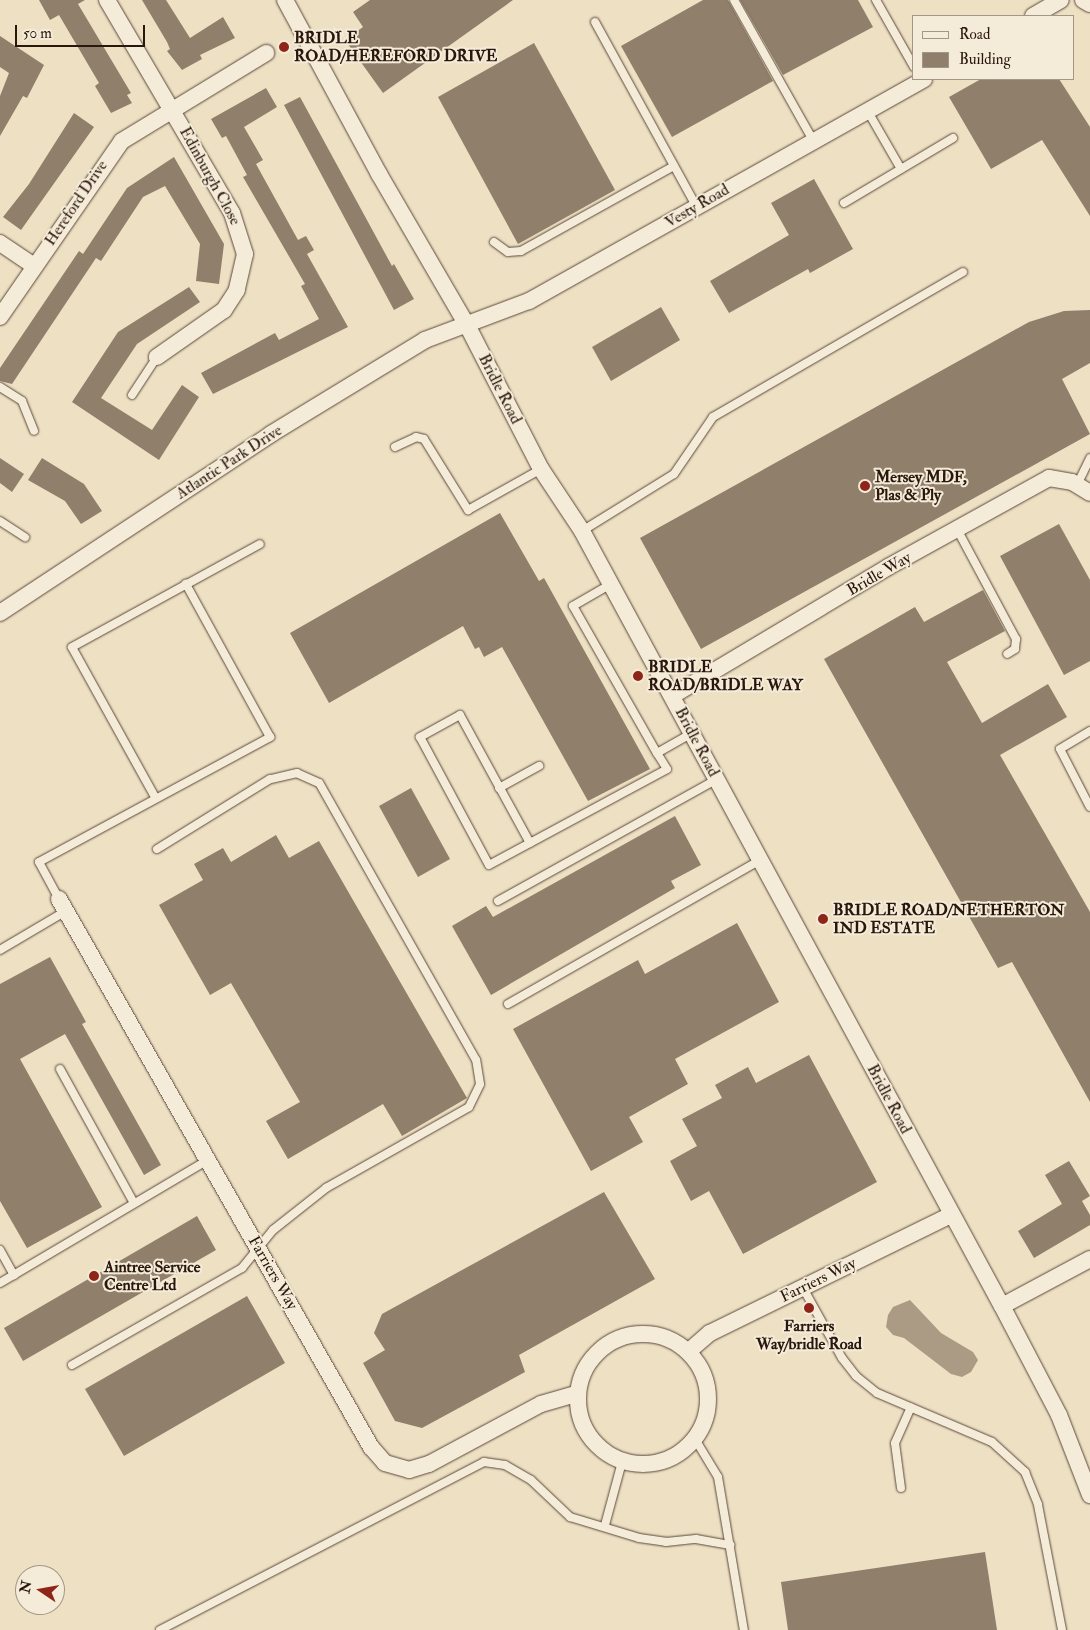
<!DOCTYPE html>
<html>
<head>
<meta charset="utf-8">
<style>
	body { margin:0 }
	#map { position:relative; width:1090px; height:1630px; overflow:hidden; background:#eee0c3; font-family:"IM FELL Double Pica",serif }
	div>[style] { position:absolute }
	.water>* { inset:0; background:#ab9b85 }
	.building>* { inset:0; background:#8f7f6b }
	.roads { filter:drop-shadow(0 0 1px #5a483a) drop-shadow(0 0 1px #5a483a) }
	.service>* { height:8px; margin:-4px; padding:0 4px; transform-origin:4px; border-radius:4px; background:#f4ebd8 }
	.minor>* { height:16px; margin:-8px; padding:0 8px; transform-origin:8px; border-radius:8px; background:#f4ebd8 }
	.minor>.ring { margin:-8px; padding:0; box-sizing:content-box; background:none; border:16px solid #f4ebd8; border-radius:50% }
	.dots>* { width:14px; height:14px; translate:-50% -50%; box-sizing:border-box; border:2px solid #f4ebd8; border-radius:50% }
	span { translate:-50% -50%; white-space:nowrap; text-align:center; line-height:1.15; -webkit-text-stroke:4px #f4ebd8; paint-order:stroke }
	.poi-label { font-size:16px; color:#29160c; font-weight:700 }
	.left { translate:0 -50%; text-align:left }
	.street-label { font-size:16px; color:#29160c }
	.legend { position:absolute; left:912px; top:15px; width:162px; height:65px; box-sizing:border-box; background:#f4ebd8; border:1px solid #a39686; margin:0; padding:6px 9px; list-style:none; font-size:15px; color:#29160c }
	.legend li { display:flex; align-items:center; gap:10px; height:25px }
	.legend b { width:25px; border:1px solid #a39686 }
	.north { position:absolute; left:15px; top:1565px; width:50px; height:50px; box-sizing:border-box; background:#f4ebd8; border:1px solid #a39686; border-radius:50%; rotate:282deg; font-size:14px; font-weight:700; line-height:20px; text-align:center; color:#29160c }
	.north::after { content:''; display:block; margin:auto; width:18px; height:22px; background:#8f2418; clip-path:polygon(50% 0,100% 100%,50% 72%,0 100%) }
	.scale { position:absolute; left:15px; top:25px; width:130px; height:22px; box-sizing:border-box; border:2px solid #29160c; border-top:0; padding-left:6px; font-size:15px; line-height:18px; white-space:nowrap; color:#29160c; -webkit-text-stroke:4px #f4ebd8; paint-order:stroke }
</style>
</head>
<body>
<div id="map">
	<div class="water">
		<div style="clip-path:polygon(910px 1300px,941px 1333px,973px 1352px,978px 1360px,971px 1372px,962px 1377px,951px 1374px,904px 1338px,893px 1335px,886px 1327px,888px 1315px,893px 1307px)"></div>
	</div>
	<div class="building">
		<div style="clip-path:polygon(39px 0,85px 0,78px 4px,131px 93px,127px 95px,132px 103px,111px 113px,95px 86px,99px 83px,59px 15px,50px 20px)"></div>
		<div style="clip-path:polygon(142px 0,166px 0,190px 38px,223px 17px,235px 38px,200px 55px,202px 59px,182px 70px,167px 51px,170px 49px,167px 42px)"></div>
		<div style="clip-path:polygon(370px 0,513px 0,383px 93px,345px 40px,363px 27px,353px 12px)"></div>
		<div style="clip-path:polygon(703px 0,728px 0,773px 81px,672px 137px,621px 46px)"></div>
		<div style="clip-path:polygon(740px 0,858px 0,873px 27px,783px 75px)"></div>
		<div style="clip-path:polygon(0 36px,44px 65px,27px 98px,23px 96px,0 136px,0 96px,9px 73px,0 67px)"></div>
		<div style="clip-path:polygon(534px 43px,615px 190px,518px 244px,438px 97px)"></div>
		<div style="clip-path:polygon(981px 79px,1059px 79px,1090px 127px,1090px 216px,1042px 140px,991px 169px,949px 97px)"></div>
		<div style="clip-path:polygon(266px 88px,277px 107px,244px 127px,263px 160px,256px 164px,298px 240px,306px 236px,314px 250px,307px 254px,348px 327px,213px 394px,201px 373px,275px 333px,279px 340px,319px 319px,301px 286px,305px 284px,243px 177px,247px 175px,226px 136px,222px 138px,211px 119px)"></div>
		<div style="clip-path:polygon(300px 97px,392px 266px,394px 264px,414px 299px,394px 310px,284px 105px)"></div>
		<div style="clip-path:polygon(74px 113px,94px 127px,21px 230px,3px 217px,29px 184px)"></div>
		<div style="clip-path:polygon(174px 157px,224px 244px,219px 284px,196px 281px,200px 244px,165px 186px,143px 197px,101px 261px,96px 258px,12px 384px,0 381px,0 368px,79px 251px,83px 254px,127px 188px)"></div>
		<div style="clip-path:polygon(814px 179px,853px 249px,810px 273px,808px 269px,729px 313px,710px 281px,789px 235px,771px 203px)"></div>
		<div style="clip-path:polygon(189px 287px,200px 302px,137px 344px,101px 398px,152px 430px,182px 385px,199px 397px,159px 460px,72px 402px,118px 332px)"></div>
		<div style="clip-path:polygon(661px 307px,680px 340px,611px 381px,592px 347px)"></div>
		<div style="clip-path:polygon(1090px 310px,1090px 363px,1062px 379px,1090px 434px,701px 649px,640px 538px,1029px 322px,1064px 311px)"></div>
		<div style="clip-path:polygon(0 458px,24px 474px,12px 492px,0 483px)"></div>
		<div style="clip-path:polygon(42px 458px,84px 484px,102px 511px,81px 524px,65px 501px,28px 480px)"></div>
		<div style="clip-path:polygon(500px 513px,539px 581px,544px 578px,650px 769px,588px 801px,502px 647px,484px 657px,479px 647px,475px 649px,463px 626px,329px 703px,290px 633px)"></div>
		<div style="clip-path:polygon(1059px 524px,1090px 580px,1090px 661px,1064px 675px,1000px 556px)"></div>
		<div style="clip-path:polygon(983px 590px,1005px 631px,947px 662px,982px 723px,1048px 684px,1067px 717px,1000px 755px,1090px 912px,1090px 1102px,1012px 962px,998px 968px,824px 659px,915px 607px,924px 622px)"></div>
		<div style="clip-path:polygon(411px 788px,450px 859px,418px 877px,379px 806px)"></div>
		<div style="clip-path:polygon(675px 816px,701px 865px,671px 881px,675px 888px,491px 995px,452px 926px,486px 906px,493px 917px)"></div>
		<div style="clip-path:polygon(276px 835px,289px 858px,319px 841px,467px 1098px,402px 1136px,383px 1104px,288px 1159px,266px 1121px,300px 1102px,231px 983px,210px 995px,159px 905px,203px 880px,194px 864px,223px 848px,231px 862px)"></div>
		<div style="clip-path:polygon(737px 923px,779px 1002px,675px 1059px,688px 1084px,629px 1117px,643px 1142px,591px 1171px,513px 1029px,638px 960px,645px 974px)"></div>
		<div style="clip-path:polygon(50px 957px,86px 1022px,82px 1024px,161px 1165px,144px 1175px,65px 1034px,20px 1059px,102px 1207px,27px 1248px,0 1201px,0 984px)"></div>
		<div style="clip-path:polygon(809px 1055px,877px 1182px,743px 1254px,709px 1191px,691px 1201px,670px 1161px,697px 1146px,682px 1119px,722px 1098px,715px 1085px,748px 1067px,756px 1083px)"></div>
		<div style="clip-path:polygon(1069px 1161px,1090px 1196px,1082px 1201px,1090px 1215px,1090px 1225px,1034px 1258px,1018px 1231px,1062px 1204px,1045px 1175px)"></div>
		<div style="clip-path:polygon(604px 1192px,655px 1279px,519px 1355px,525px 1372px,422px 1428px,395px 1421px,363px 1363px,385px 1350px,374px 1333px,382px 1314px)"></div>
		<div style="clip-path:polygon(197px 1216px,216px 1250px,23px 1361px,4px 1328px)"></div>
		<div style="clip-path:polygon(247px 1296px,285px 1363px,124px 1456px,85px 1389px)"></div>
		<div style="clip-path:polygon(985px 1552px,997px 1630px,788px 1630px,781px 1582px)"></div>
	</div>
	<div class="roads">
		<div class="service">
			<div style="left:734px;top:0;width:161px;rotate:60.6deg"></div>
			<div style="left:876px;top:0;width:77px;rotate:60.4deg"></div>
			<div style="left:595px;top:22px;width:210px;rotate:61.2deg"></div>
			<div style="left:867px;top:110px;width:68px;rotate:60deg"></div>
			<div style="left:844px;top:203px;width:127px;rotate:-30.8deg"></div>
			<div style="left:494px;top:242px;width:17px;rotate:36deg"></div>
			<div style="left:508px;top:252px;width:13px;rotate:-4deg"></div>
			<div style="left:521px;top:251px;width:175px;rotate:-29.1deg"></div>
			<div style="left:0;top:387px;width:26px;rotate:32deg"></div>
			<div style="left:22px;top:401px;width:32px;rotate:68deg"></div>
			<div style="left:132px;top:395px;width:45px;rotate:-56.7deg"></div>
			<div style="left:395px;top:447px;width:23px;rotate:-25deg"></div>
			<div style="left:416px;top:437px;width:8px;rotate:14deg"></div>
			<div style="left:424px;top:439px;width:84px;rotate:58.2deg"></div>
			<div style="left:468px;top:510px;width:84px;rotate:-29.3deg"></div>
			<div style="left:1077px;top:485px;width:30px;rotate:-64deg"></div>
			<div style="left:0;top:521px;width:30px;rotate:33deg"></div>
			<div style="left:582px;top:531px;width:108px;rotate:-31.8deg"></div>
			<div style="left:674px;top:474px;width:69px;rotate:-55.6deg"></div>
			<div style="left:713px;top:417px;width:289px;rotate:-30.1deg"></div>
			<div style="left:958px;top:531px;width:123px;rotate:61.8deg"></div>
			<div style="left:1016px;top:639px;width:10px;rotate:96deg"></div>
			<div style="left:1015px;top:649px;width:9px;rotate:148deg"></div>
			<div style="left:611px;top:584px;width:44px;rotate:149.9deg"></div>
			<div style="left:573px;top:606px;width:169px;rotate:60.3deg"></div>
			<div style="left:657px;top:753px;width:40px;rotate:-29.7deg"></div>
			<div style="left:1090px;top:731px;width:35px;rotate:149deg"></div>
			<div style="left:1060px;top:749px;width:65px;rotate:62.7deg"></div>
			<div style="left:499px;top:788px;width:46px;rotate:-28.8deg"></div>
			<div style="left:155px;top:797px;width:171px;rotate:-119deg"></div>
			<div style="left:72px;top:647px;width:214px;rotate:-28.7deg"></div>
			<div style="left:530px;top:843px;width:146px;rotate:-118.7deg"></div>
			<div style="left:460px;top:715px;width:46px;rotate:151.2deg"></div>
			<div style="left:420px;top:737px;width:145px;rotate:61.7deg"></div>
			<div style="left:489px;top:865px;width:202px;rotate:-28.3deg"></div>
			<div style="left:667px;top:769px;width:19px;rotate:-122deg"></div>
			<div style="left:59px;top:899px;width:42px;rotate:-118.4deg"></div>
			<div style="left:39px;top:862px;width:263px;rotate:-28.4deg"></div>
			<div style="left:270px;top:737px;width:175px;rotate:-118.8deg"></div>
			<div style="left:498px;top:901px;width:251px;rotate:-29.1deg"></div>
			<div style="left:0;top:950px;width:77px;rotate:-30.6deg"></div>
			<div style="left:508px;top:1004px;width:290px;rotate:-29.7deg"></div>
			<div style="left:60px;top:1069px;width:153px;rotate:61.1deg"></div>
			<div style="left:0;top:1250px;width:29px;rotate:61deg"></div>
			<div style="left:0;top:1283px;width:242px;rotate:-30.6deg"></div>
			<div style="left:803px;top:1288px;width:80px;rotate:60.9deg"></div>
			<div style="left:842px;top:1358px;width:23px;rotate:52deg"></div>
			<div style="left:856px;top:1376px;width:27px;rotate:39deg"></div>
			<div style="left:877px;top:1393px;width:125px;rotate:23.1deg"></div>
			<div style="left:992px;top:1442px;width:45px;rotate:42.3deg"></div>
			<div style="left:1025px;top:1472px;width:35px;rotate:68deg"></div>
			<div style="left:1038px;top:1505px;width:127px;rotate:79.1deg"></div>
			<div style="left:72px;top:1365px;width:196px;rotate:-29.7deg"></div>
			<div style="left:242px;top:1268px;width:49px;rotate:-50.8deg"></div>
			<div style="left:273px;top:1230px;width:68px;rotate:-38.4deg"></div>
			<div style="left:326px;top:1188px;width:164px;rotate:-29.5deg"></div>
			<div style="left:469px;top:1107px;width:25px;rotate:-64deg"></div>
			<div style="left:480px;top:1084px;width:24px;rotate:-99deg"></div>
			<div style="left:476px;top:1060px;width:318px;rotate:-119.5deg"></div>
			<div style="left:319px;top:783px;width:24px;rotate:-156deg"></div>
			<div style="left:297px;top:773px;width:28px;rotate:167deg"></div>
			<div style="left:270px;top:779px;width:133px;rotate:148.2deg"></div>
			<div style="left:695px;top:1439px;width:44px;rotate:58.8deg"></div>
			<div style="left:718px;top:1477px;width:155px;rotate:80.4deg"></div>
			<div style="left:901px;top:1488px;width:45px;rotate:-97.6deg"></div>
			<div style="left:895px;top:1443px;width:39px;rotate:-66deg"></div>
			<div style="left:605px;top:1525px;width:65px;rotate:-74.9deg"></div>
			<div style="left:160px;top:1630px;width:365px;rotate:-27.4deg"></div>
			<div style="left:484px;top:1462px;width:21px;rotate:8deg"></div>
			<div style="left:505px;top:1465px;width:30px;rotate:30deg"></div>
			<div style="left:531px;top:1480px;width:54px;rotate:43.5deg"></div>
			<div style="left:570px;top:1517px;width:72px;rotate:16.9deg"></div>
			<div style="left:639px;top:1538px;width:27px;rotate:8deg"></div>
			<div style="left:666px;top:1542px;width:30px;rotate:-6deg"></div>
			<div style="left:696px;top:1539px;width:35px;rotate:10deg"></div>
		</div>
		<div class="minor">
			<div style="left:107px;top:0;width:247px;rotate:59.6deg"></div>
			<div style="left:232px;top:213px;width:43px;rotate:72.4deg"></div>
			<div style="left:245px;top:254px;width:37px;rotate:103deg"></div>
			<div style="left:237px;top:290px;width:24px;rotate:123deg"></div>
			<div style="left:224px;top:310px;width:82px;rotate:145deg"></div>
			<div style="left:285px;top:0;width:198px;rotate:61.6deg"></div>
			<div style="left:379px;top:174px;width:175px;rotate:59.8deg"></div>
			<div style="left:467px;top:325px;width:162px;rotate:62.8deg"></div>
			<div style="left:541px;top:469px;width:74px;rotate:56.5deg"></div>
			<div style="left:582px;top:531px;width:881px;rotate:61.55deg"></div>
			<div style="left:1002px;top:1306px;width:123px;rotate:62.4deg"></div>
			<div style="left:1059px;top:1415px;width:86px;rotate:68.8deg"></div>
			<div style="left:1083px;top:0;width:8px;rotate:30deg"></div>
			<div style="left:1033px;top:16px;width:32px;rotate:-30deg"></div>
			<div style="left:0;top:243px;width:41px;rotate:34.1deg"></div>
			<div style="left:0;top:317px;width:214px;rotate:-55.3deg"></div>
			<div style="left:122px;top:141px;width:169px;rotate:-31.4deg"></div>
			<div style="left:0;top:613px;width:325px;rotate:-33.4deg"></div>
			<div style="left:271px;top:434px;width:180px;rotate:-31.4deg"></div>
			<div style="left:425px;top:340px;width:111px;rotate:-20.6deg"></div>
			<div style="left:529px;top:301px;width:453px;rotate:-29.3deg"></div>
			<div style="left:672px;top:696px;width:252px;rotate:-30.8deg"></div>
			<div style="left:888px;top:567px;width:184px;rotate:-28.9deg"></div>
			<div style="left:1049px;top:478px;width:23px;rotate:10deg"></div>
			<div style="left:1072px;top:482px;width:21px;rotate:31deg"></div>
			<div style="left:59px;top:899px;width:631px;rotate:60.35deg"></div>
			<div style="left:371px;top:1447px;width:21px;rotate:49deg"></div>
			<div style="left:385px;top:1463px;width:25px;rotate:16deg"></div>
			<div style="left:409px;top:1470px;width:21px;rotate:-17deg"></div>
			<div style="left:429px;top:1464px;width:127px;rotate:-28.2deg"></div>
			<div style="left:541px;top:1404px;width:37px;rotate:-16deg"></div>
			<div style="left:1002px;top:1306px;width:100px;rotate:-28.1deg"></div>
			<div class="ring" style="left:578px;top:1334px;width:114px;height:114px"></div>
			<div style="left:689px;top:1351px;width:28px;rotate:-41deg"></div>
			<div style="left:710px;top:1333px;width:268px;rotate:-26.1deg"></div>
		</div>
	</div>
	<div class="dots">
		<div style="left:284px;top:47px;background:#8f2418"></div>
		<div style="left:865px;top:486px;background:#8f2418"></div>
		<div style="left:638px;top:676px;background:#8f2418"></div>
		<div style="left:823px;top:919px;background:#8f2418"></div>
		<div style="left:94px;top:1276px;background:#8f2418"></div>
		<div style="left:809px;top:1308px;background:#8f2418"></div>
	</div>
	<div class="poi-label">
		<span class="left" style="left:294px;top:47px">BRIDLE<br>ROAD/HEREFORD DRIVE</span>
		<span class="left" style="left:875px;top:486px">Mersey MDF,<br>Plas &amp; Ply</span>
		<span class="left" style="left:648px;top:676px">BRIDLE<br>ROAD/BRIDLE WAY</span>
		<span class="left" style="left:833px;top:919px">BRIDLE ROAD/NETHERTON<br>IND ESTATE</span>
		<span class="left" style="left:104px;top:1276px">Aintree Service<br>Centre Ltd</span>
		<span style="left:809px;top:1335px">Farriers<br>Way/bridle Road</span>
	</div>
	<div class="street-label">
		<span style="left:210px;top:176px;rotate:61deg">Edinburgh Close</span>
		<span style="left:76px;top:203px;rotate:-56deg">Hereford Drive</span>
		<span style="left:697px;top:206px;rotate:-30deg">Vesty Road</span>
		<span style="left:500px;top:389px;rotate:63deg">Bridle Road</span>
		<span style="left:229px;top:462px;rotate:-33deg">Atlantic Park Drive</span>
		<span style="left:879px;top:574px;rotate:-30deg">Bridle Way</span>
		<span style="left:697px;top:742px;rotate:62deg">Bridle Road</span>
		<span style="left:889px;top:1099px;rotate:62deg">Bridle Road</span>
		<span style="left:273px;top:1273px;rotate:60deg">Farriers Way</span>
		<span style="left:818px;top:1280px;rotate:-26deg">Farriers Way</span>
	</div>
	<ul class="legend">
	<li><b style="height:6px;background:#f4ebd8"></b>Road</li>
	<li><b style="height:14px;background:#8f7f6b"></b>Building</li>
	</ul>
	<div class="north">N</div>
	<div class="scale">50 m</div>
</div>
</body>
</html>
